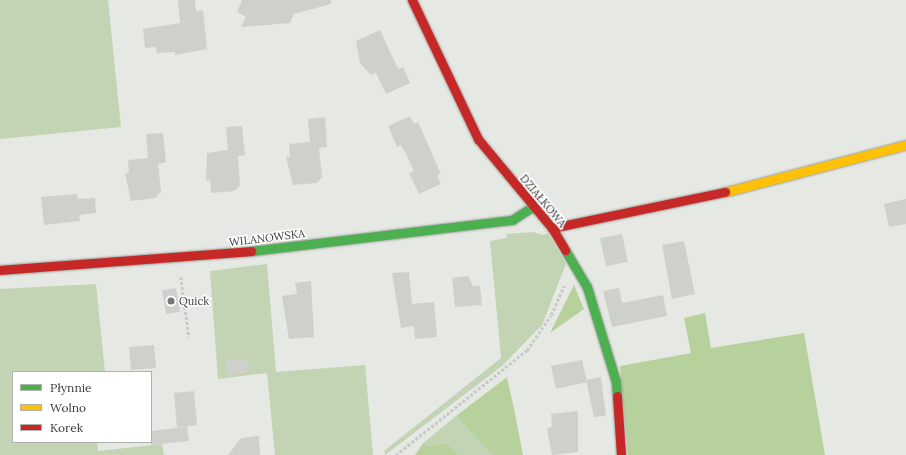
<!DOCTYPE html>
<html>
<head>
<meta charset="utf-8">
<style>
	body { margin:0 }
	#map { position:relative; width:906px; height:455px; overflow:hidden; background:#e6e9e3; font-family:Lora,serif }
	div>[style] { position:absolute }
	.green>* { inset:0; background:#c3d4b4 }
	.forest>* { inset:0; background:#b7d19d }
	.building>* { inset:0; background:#ced0cb }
	.path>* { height:2.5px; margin-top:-1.25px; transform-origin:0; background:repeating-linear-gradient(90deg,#c8cac8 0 3px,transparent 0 5px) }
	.roads { filter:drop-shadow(0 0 1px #9d9f9b) drop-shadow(0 0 1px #9d9f9b) }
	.fast>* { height:9px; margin:-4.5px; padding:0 4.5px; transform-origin:4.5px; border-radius:4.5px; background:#4caf50 }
	.slow>* { height:9px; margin:-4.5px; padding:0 4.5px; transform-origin:4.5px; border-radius:4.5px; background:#ffc107 }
	.jam>* { height:9px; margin:-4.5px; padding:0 4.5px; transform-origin:4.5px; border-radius:4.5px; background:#c62828 }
	.dots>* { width:11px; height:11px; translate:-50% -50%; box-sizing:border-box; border:2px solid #fff; border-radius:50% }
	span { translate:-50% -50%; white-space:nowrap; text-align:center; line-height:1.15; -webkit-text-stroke:3px #fff; paint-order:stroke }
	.street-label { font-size:11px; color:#383b36 }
	.poi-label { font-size:11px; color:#383b36 }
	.left { translate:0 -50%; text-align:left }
	.legend { position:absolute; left:12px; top:371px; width:140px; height:72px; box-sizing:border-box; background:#fff; border:1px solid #afb1af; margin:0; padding:5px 7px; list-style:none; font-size:12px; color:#383b36 }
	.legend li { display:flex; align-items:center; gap:8px; height:20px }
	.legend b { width:20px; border:1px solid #afb1af }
</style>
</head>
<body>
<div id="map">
	<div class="green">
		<div style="clip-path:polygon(0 0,108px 0,121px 127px,0 139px)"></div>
		<div style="clip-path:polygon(533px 232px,543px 235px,548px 233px,566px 264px,542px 325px,502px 366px,385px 455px,384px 451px,501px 358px,490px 241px,507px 238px,506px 234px)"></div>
		<div style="clip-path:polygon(267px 264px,276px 372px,365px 365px,373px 455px,275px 455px,267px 373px,218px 379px,210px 271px)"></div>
		<div style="clip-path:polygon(96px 284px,105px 372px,13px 372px,13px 442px,97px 442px,98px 451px,162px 444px,164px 455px,0 455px,0 289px)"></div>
		<div style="clip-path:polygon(456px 416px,486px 445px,493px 455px,459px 455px,447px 443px,428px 446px,423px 443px)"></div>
	</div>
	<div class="forest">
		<div style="clip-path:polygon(574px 285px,584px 309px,550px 333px)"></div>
		<div style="clip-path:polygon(705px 313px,711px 348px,804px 333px,825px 455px,628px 455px,620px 366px,691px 353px,684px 318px)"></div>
		<div style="clip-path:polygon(507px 377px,514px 409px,523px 455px,493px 455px,456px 416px)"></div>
		<div style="clip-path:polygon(423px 443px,428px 446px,447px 443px,459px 455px,415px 455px)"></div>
	</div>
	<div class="building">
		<div style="clip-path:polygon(178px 0,195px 0,196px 11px,203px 10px,207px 49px,175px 55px,175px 52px,157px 53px,156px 47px,145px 48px,143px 29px,180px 23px)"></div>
		<div style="clip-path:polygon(242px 0,331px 0,331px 4px,294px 14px,290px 23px,241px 27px,246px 17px,237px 12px)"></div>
		<div style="clip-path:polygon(380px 30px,398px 69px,403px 67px,410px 83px,386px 94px,376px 73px,371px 75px,360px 63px,356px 41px)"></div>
		<div style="clip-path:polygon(410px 116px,414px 124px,418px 122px,441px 174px,437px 175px,441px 184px,419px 194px,409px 173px,414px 171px,408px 158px,401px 145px,397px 147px,388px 126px)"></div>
		<div style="clip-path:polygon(325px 117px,327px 147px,319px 148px,322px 177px,317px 183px,293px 185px,286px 157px,290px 157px,289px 144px,310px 142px,308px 119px)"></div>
		<div style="clip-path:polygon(242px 126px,245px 155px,238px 156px,240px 185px,235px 191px,211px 193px,210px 180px,206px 181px,207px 153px,228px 150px,226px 127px)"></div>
		<div style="clip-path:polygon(163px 133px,166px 162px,158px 164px,161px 192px,155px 198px,131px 201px,125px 173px,129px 173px,128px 160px,148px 158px,146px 134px)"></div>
		<div style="clip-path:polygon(77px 194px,78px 199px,95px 198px,96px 213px,79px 215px,80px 221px,44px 225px,41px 197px)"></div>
		<div style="clip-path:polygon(906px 199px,906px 224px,889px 227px,884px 204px)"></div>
		<div style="clip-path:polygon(622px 234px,628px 262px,606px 266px,600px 238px)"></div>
		<div style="clip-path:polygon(684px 241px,695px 294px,672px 299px,662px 245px)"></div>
		<div style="clip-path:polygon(409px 272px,412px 304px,434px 302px,437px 337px,415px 339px,414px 326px,401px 328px,392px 273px)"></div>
		<div style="clip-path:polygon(468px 276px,473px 286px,480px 286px,482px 305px,455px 307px,452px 278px)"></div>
		<div style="clip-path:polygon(311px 281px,314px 337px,289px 339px,282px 296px,297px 294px,295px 283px)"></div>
		<div style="clip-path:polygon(176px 288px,180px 312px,166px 314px,162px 290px)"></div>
		<div style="clip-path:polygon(619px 288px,622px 303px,663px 295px,667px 316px,612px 327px,603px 291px)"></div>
		<div style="clip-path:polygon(154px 345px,156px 368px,131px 370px,129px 347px)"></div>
		<div style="clip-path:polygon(247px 358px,249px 372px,228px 375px,226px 360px)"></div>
		<div style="clip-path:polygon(582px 360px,587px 382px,556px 389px,551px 366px)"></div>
		<div style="clip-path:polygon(601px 377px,606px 416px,594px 417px,586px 380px)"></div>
		<div style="clip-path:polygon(194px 391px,197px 425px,177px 428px,174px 393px)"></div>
		<div style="clip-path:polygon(578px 411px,578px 452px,552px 455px,547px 429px,552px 426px,551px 414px)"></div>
		<div style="clip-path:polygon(187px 427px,189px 441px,151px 445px,151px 431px)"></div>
		<div style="clip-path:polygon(259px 436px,260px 455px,228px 455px,241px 438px)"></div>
	</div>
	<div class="path">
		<div style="left:181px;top:277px;width:61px;rotate:82.4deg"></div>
		<div style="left:396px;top:455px;width:168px;rotate:-38.7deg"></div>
		<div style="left:527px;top:350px;width:42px;rotate:-55.6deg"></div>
		<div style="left:551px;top:315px;width:32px;rotate:-66deg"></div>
	</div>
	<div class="roads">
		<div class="fast">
			<div style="left:565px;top:250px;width:43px;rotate:59.3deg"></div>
			<div style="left:587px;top:287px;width:99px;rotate:73deg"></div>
			<div style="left:616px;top:382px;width:14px;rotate:86deg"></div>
			<div style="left:251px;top:251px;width:263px;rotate:-6.8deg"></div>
			<div style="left:512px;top:220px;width:24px;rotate:-33deg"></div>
		</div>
		<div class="slow">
			<div style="left:725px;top:192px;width:187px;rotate:-14.6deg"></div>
		</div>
		<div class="jam">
			<div style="left:412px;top:0;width:154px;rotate:64.6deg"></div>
			<div style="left:478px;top:139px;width:116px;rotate:50.3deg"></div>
			<div style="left:552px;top:228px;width:26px;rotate:59deg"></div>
			<div style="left:552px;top:228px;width:177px;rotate:-11.8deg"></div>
			<div style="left:0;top:270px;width:252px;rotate:-4.3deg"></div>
			<div style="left:617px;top:396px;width:59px;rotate:86.1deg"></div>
		</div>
	</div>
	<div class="dots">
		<div style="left:171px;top:301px;background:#757873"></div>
	</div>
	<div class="street-label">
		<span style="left:543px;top:201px;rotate:50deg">DZIAŁKOWA</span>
		<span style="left:267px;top:238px;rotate:-7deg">WILANOWSKA</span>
	</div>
	<div class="poi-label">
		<span class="left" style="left:179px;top:301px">Quick</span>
	</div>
	<ul class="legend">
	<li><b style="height:5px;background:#4caf50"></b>Płynnie</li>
	<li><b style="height:5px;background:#ffc107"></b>Wolno</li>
	<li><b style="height:5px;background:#c62828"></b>Korek</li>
	</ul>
</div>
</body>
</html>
